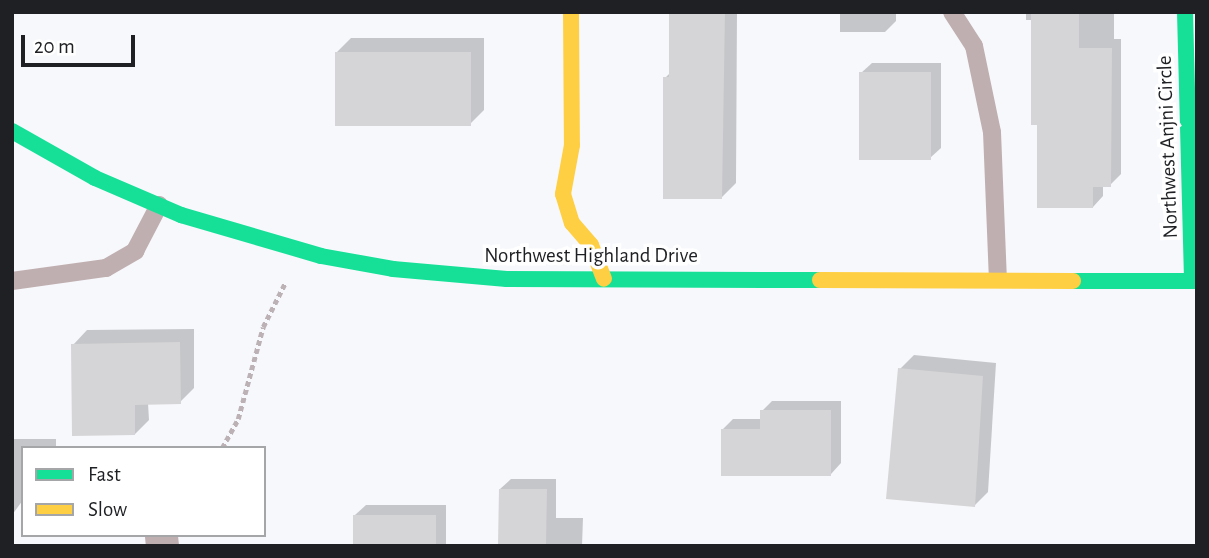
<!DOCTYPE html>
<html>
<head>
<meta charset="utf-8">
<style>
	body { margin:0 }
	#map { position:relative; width:1209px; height:558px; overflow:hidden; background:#f7f8fc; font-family:"Alegreya Sans",sans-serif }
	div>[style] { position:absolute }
	.shadow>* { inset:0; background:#0003 }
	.building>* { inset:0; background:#d5d4d6 }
	.path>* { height:4.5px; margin-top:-2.25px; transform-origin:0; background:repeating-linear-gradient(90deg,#bcb2b5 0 5px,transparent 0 8.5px) }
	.lane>* { height:18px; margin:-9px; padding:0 9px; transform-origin:9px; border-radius:9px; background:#c0afb0 }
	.street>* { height:33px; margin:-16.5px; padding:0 16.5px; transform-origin:16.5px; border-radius:16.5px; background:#c0afb0 }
	.fast>* { height:16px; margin:-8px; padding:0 8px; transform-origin:8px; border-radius:8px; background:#16e098 }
	.slow>* { height:16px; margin:-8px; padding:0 8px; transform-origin:8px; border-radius:8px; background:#ffcf43 }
	span { translate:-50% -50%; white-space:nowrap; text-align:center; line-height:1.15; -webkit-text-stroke:7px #fff; paint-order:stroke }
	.street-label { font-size:21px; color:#1f2023 }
	.frame { position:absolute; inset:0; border:14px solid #1f2023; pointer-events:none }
	.legend { position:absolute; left:21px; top:446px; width:245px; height:91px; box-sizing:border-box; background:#fff; border:2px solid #a5a6a7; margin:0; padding:9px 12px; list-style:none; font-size:21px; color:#1f2023 }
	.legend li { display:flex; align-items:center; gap:14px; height:35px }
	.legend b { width:35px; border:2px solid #a5a6a7 }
	.scale { position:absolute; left:21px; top:35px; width:114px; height:32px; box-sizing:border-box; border:4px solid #1f2023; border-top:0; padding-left:9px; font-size:21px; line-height:24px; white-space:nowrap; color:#1f2023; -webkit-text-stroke:5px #fff; paint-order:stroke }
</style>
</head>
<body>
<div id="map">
	<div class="shadow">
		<div style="clip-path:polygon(671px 12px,737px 12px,736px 183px,722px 197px,665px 78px,671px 72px)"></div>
		<div style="clip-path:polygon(840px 12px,896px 12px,896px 21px,885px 32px,840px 32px)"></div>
		<div style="clip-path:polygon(1026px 12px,1114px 12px,1114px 39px,1121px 39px,1121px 174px,1110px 185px,1103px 185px,1103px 196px,1093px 207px,1039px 123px,1033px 20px,1026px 20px)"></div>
		<div style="clip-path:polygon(351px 38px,484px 38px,484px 110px,470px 124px,337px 52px)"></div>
		<div style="clip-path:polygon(872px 63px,941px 63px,941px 148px,930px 158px,861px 73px)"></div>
		<div style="clip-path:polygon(194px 329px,194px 388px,180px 402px,148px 403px,149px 420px,135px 434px,73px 345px,87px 330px)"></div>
		<div style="clip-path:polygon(914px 355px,996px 363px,988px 492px,974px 506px,900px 369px)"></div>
		<div style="clip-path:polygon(772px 401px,841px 401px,841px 463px,831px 474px,723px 429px,733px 419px,762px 419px,762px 411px)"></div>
		<div style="clip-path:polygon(12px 439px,56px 439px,56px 448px,23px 448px,23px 500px,12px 515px)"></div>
		<div style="clip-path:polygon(511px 479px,556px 479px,556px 518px,583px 518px,582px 546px,500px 546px,500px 489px)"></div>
		<div style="clip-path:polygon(366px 505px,446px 505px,446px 546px,355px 546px,355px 515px)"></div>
	</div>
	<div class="building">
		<div style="clip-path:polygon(669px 12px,725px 12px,722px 199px,663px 199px,663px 77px,669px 77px)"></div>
		<div style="clip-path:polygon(1031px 12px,1079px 12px,1079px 48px,1112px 48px,1111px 187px,1093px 187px,1093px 208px,1037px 208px,1037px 125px,1031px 125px)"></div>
		<div style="clip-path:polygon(335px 52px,471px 52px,471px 126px,335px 126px)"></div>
		<div style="clip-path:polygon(859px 72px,931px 72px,931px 160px,859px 160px)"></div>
		<div style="clip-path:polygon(180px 342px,181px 404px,135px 405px,135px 435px,72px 436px,71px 344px)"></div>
		<div style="clip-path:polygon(898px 368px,983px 376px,975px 507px,886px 499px)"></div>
		<div style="clip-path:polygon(760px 410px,831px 410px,831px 476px,721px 476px,721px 429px,760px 429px)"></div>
		<div style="clip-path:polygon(499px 489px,547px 489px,546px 546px,498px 546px)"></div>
		<div style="clip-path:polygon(353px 515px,436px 515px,436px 546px,353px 546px)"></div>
	</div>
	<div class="path">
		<div style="left:222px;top:448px;width:33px;rotate:-61deg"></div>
		<div style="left:238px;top:419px;width:95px;rotate:-74.8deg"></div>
		<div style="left:263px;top:327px;width:49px;rotate:-63.4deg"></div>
	</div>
	<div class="lane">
		<div style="left:952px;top:12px;width:40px;rotate:57.1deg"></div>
		<div style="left:974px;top:46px;width:88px;rotate:78.2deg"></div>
		<div style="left:992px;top:132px;width:147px;rotate:87.7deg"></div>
		<div style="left:12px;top:281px;width:95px;rotate:-7.9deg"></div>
		<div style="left:106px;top:268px;width:34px;rotate:-30deg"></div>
		<div style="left:135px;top:251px;width:52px;rotate:-62.4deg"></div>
	</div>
	<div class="street">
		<div style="left:161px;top:536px;width:10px;rotate:84deg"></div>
	</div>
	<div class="fast">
		<div style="left:1185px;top:12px;width:269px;rotate:88.5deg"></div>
		<div style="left:12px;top:131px;width:95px;rotate:29.5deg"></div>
		<div style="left:95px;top:178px;width:94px;rotate:23.3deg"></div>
		<div style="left:181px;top:215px;width:146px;rotate:16.3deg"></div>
		<div style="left:321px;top:256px;width:73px;rotate:10.2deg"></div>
		<div style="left:393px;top:269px;width:114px;rotate:5deg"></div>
		<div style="left:507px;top:279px;width:313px;rotate:0.2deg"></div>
		<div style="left:1073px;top:281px;width:124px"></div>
	</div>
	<div class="slow">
		<div style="left:571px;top:12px;width:133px;rotate:89.6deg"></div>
		<div style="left:572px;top:145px;width:50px;rotate:100.4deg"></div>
		<div style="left:563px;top:194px;width:30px;rotate:73deg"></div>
		<div style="left:572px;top:223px;width:29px;rotate:49deg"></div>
		<div style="left:591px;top:245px;width:36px;rotate:69deg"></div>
		<div style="left:820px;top:280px;width:253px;rotate:0.2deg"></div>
	</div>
	<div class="street-label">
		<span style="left:1168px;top:147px;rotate:-92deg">Northwest Anjni Circle</span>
		<span style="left:591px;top:256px">Northwest Highland Drive</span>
	</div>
	<div class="frame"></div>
	<ul class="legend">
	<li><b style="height:9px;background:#16e098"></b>Fast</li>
	<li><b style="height:9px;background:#ffcf43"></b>Slow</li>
	</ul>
	<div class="scale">20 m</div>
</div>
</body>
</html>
